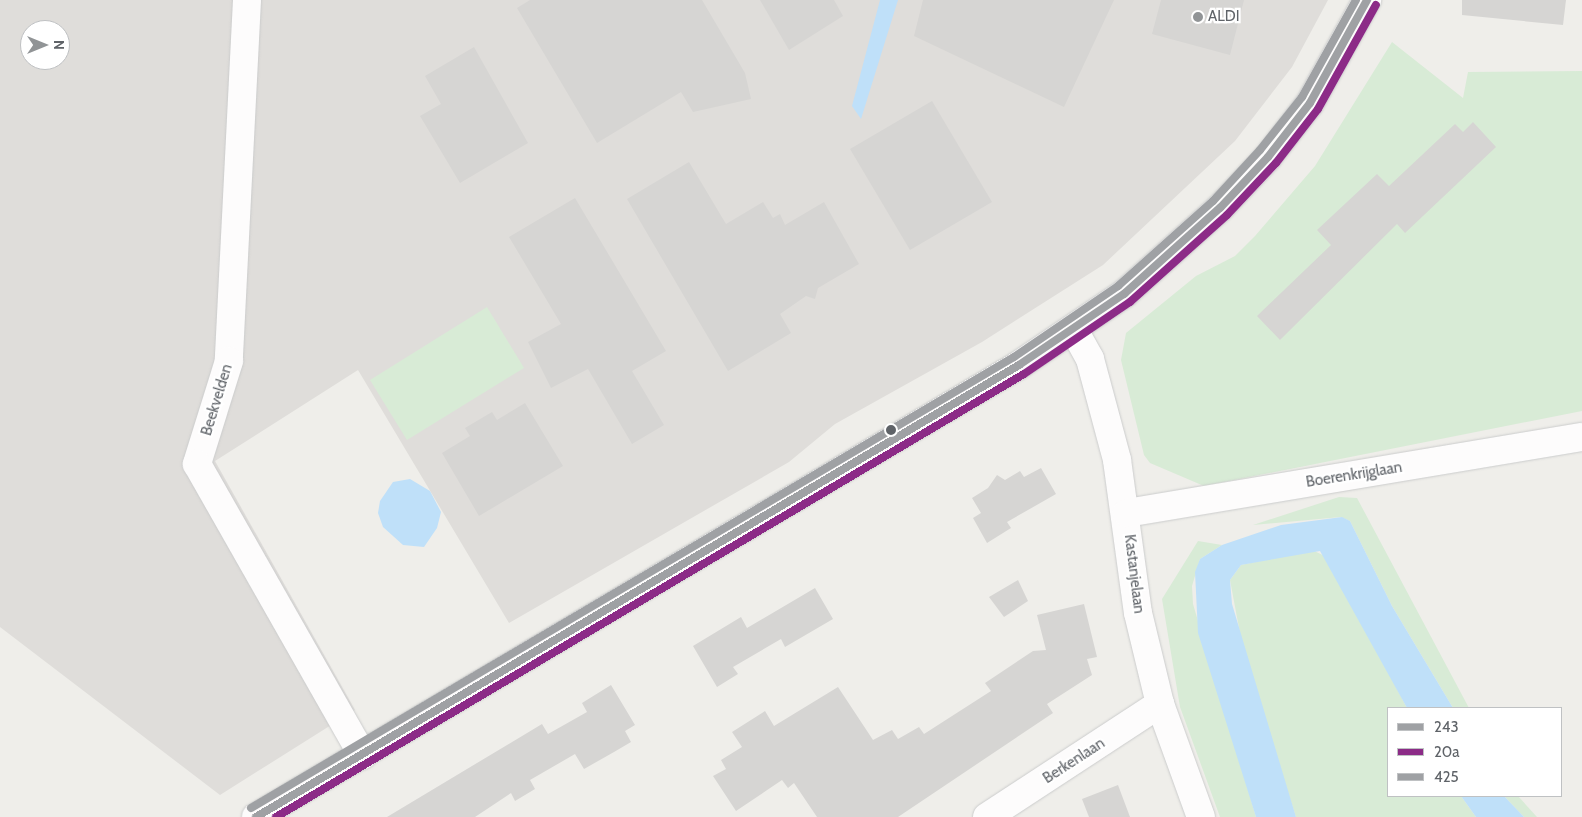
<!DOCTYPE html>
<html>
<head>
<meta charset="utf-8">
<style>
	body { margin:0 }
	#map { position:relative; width:1582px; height:817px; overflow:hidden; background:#efeeea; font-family:Cabin,sans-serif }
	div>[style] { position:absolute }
	.industrial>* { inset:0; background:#dfddda }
	.green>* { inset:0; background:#d8ebd6 }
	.water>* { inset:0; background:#bfe0f9 }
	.building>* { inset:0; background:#d6d5d3 }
	.roads { filter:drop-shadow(0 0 1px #cbcccc) drop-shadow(0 0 1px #cbcccc) }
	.minor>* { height:28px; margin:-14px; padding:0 14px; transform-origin:14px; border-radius:14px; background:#fdfcfc }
	.secondary>* { height:28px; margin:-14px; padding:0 14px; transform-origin:14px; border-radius:14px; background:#fdfcfc }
	.bus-1>* { height:8px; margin:-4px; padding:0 4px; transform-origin:4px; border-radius:4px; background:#9fa1a4 }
	.bus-2>* { height:8px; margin:-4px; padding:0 4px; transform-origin:4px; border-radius:4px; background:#8c2b87 }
	.bus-3>* { height:8px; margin:-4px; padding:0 4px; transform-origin:4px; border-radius:4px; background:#9fa1a4 }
	.dots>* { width:14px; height:14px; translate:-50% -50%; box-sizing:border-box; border:2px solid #fff; border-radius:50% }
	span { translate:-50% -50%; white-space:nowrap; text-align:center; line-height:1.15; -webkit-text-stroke:4.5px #fff; paint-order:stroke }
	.poi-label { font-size:15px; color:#5f6368 }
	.left { translate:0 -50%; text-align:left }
	.street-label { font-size:15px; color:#5f6368 }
	.legend { position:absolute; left:1387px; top:707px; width:175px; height:90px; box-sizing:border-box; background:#fff; border:1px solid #bfc1c3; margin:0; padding:6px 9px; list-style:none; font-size:15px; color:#5f6368 }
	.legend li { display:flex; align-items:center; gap:10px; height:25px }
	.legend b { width:25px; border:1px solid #bfc1c3 }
	.north { position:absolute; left:20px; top:20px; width:50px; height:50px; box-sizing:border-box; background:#fff; border:1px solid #bfc1c3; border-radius:50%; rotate:90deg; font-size:14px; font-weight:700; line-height:20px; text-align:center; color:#5f6368 }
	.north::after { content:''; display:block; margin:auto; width:18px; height:22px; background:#919496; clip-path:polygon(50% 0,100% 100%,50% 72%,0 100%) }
</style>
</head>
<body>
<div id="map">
	<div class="industrial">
		<div style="clip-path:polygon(evenodd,0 0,1328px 0,1292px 67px,1235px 141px,1103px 265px,982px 342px,835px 424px,789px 462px,509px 623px,358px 370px,215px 461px,355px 710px,220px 795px,0 627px,0 0,30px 30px,60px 30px,60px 60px,30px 60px,30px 30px)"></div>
	</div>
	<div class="green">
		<div style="clip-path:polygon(1392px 42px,1463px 98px,1468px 72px,1582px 71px,1582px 411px,1204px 486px,1150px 463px,1144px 455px,1121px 360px,1126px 333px,1196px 276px,1235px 256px,1255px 236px,1315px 166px)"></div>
		<div style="clip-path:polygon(487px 307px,524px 368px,407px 440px,370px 380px)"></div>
		<div style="clip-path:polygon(1339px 497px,1357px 498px,1469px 708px,1453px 708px,1392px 606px,1350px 521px,1341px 517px,1253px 525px)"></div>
		<div style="clip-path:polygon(1198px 541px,1222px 545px,1200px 559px,1192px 586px,1193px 604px,1256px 817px,1220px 817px,1180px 707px,1162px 599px)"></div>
		<div style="clip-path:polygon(1312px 550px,1327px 557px,1407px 708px,1388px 708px,1388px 796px,1461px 796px,1476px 817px,1296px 817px,1245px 660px,1230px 580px,1241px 565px)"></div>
		<div style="clip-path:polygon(1504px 796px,1518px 796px,1537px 817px,1524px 817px)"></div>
	</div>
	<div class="water">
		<div style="clip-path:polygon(880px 0,898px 0,861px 119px,852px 106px)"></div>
		<div style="clip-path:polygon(410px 479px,430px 491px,441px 512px,437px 528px,424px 547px,403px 545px,383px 527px,378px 513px,380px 501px,393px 482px)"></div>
		<div style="clip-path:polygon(1342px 517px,1350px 521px,1392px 606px,1453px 708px,1407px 708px,1320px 551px,1241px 565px,1230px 580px,1232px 604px,1296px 817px,1256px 817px,1198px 633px,1195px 572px,1200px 559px,1222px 545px,1281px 525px)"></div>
		<div style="clip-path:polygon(1461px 796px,1504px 796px,1524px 817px,1476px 817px)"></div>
	</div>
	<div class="building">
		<div style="clip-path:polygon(530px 0,702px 0,745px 73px,751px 99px,693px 112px,681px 92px,597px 143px,517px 8px)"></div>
		<div style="clip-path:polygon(760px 0,834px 0,843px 16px,789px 50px)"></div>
		<div style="clip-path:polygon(923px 0,1114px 0,1064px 107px,914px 36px)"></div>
		<div style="clip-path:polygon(1161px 0,1244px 0,1230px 55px,1152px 34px)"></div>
		<div style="clip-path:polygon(1462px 0,1566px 0,1563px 25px,1462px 15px)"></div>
		<div style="clip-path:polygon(474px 47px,528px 143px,460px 183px,420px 116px,441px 104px,425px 76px)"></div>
		<div style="clip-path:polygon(932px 101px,992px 202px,910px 250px,850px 149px)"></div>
		<div style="clip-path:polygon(1473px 122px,1496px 147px,1405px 233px,1397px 224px,1280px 340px,1257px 316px,1331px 245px,1317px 230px,1377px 174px,1389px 186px,1455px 124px,1463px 132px)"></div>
		<div style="clip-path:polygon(689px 162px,726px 224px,763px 202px,773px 218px,780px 214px,785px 225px,824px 202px,859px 264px,818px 288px,815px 299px,806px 296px,780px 314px,791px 333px,728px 371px,627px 199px)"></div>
		<div style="clip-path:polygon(575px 198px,666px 351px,632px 371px,664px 425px,632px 444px,588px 369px,551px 388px,528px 342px,561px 324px,509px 237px)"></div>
		<div style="clip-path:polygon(525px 403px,563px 466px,479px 516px,442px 453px,470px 436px,465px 428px,492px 412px,497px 420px)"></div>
		<div style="clip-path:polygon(1041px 468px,1056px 494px,1007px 522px,1011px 528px,987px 543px,973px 518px,981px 513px,972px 498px,988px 488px,997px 475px,1005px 480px,1020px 471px,1024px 477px)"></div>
		<div style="clip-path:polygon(1018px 580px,1028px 601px,1004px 617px,989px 597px)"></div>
		<div style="clip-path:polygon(815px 588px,833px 619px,785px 647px,781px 639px,733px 667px,738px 674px,717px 687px,693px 646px,741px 617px,747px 628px)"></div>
		<div style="clip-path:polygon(1084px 604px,1097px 657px,1087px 659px,1092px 675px,1047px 704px,1053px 713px,898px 817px,817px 817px,794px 783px,788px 788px,782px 780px,736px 811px,713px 776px,726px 769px,721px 760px,742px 747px,732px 732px,765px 711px,774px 726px,838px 687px,873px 740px,892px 730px,898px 739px,919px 727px,924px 734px,991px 691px,985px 683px,1033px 651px,1046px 650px,1037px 615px)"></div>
		<div style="clip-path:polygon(611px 685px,635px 725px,625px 731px,631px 742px,614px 752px,584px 769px,575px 754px,530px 780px,535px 789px,515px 801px,511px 793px,475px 817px,387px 817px,542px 724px,548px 734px,587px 712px,582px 703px)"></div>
		<div style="clip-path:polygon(1118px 785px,1130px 817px,1089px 817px,1082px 799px)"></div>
	</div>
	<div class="roads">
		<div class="minor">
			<div style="left:247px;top:0;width:361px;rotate:92.9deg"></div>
			<div style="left:229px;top:361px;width:108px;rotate:107.3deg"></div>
			<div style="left:197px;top:464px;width:335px;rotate:60.4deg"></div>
			<div style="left:1074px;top:330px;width:33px;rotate:61deg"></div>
			<div style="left:1090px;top:359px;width:105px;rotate:75deg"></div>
			<div style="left:1117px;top:460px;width:154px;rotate:82.2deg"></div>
			<div style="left:1138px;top:613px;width:94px;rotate:76.4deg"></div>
			<div style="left:1160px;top:704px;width:120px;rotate:70.1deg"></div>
			<div style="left:1127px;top:513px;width:461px;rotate:-9.5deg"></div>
			<div style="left:987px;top:817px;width:207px;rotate:-33.2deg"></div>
		</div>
		<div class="secondary">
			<div style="left:256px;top:817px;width:887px;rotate:-30.64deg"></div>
			<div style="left:1019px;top:365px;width:127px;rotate:-34.1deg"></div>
			<div style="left:1124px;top:294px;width:129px;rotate:-41.9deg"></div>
			<div style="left:1220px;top:208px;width:70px;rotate:-46.7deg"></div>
			<div style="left:1268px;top:157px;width:68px;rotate:-52.1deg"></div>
			<div style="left:1310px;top:103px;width:118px;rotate:-61deg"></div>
		</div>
	</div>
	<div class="bus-1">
		<div style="left:256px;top:817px;width:887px;rotate:-30.64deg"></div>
		<div style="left:1019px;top:365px;width:127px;rotate:-34.1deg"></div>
		<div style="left:1124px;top:294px;width:129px;rotate:-41.9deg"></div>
		<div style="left:1220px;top:208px;width:70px;rotate:-46.7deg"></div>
		<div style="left:1268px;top:157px;width:68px;rotate:-52.1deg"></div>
		<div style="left:1310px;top:103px;width:118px;rotate:-61deg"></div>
	</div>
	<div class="bus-2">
		<div style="left:276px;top:817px;width:869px;rotate:-30.64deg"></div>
		<div style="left:1024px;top:374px;width:128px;rotate:-34.2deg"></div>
		<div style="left:1130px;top:302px;width:130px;rotate:-41.9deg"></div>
		<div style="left:1227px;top:215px;width:71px;rotate:-46.7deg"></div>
		<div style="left:1276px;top:163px;width:68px;rotate:-52.1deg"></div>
		<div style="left:1318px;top:109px;width:119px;rotate:-60.9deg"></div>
	</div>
	<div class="bus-3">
		<div style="left:251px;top:808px;width:886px;rotate:-30.59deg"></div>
		<div style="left:1014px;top:357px;width:126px;rotate:-34.3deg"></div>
		<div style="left:1118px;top:286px;width:127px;rotate:-41.8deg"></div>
		<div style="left:1213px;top:201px;width:69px;rotate:-47.3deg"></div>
		<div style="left:1260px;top:150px;width:68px;rotate:-51.6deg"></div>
		<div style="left:1302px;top:97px;width:111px;rotate:-60.9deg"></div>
	</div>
	<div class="dots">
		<div style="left:1198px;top:17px;background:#919496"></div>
		<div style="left:891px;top:430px;background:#5f6368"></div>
	</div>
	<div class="poi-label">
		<span class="left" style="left:1208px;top:17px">ALDI</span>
	</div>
	<div class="street-label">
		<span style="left:217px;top:400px;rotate:-73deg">Beekvelden</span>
		<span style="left:1354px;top:475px;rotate:-9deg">Boerenkrijglaan</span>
		<span style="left:1134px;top:574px;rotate:83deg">Kastanjelaan</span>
		<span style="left:1074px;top:761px;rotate:-33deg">Berkenlaan</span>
	</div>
	<ul class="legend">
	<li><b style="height:6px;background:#9fa1a4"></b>243</li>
	<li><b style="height:6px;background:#8c2b87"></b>20a</li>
	<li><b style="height:6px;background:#9fa1a4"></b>425</li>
	</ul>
	<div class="north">N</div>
</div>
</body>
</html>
